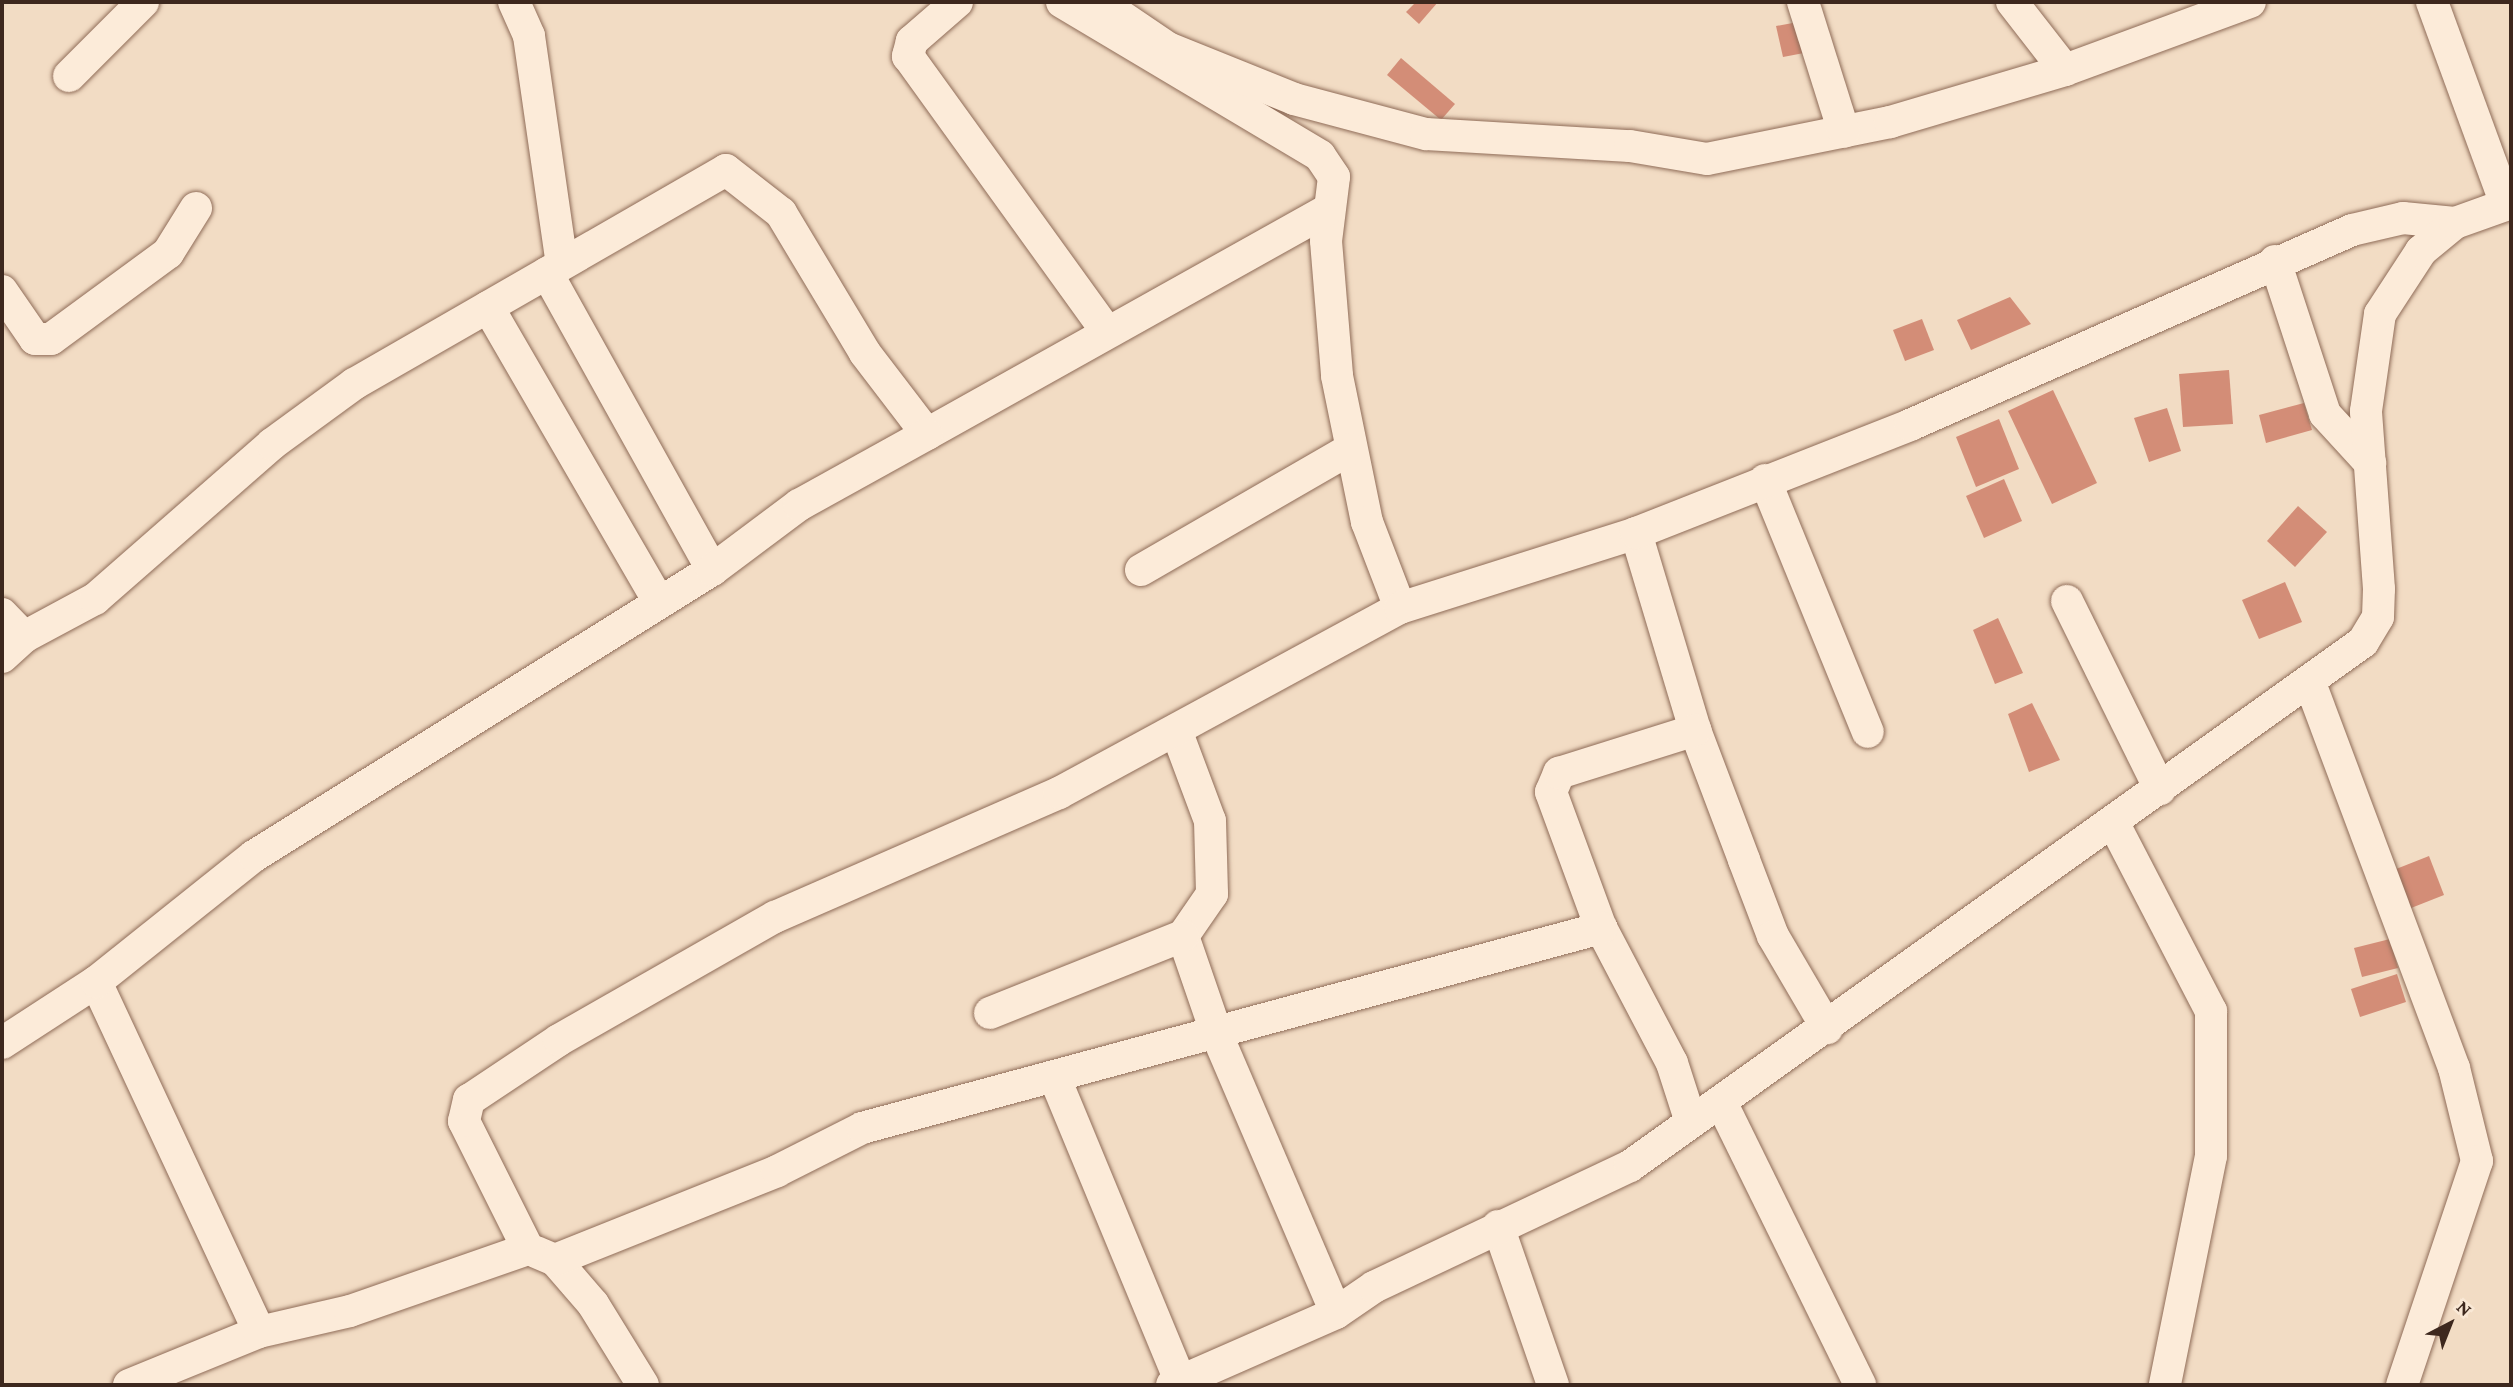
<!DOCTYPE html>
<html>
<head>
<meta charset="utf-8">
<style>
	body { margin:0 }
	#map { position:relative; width:2513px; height:1387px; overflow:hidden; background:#f2dcc4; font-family:"Crimson Pro",serif }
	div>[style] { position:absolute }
	.building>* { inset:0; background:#d38d77 }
	.roads { filter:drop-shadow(0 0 2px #8f6c58) drop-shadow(0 0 2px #8f6c58) }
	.minor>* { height:32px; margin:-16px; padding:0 16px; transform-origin:16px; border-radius:16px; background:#fcebd9 }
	span { translate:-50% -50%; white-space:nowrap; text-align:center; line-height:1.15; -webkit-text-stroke:5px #f9e8d5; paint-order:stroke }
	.frame { position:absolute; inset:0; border:4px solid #3d281e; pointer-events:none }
	.north { position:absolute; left:2415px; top:1289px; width:70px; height:70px; -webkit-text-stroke:5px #f9e8d5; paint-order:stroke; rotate:42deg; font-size:19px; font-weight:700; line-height:28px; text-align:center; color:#3d281e }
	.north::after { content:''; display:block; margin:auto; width:24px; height:32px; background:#3d281e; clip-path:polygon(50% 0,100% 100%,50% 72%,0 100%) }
</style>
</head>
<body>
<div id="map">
	<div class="building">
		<div style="clip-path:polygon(1416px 2px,1438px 2px,1419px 24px,1406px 12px)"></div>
		<div style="clip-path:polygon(1798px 22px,1804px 53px,1783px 57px,1776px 26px)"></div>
		<div style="clip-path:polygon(1401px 58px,1455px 104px,1441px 120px,1387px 75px)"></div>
		<div style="clip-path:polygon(2010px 297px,2031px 324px,1971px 350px,1957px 320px)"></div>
		<div style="clip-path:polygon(1922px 319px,1934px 350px,1905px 361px,1893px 330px)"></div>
		<div style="clip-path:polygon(2229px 370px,2233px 424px,2183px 427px,2179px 374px)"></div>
		<div style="clip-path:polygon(2053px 390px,2097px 483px,2052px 504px,2008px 411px)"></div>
		<div style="clip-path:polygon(2304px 403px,2312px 430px,2266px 443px,2259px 415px)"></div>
		<div style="clip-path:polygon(2167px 408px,2181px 451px,2149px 462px,2134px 418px)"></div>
		<div style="clip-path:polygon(1999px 419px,2019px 469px,1976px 487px,1956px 437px)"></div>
		<div style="clip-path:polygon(2004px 479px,2022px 521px,1984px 538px,1966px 496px)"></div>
		<div style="clip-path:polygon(2298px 506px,2327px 532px,2295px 567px,2267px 541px)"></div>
		<div style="clip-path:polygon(2285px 582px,2302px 622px,2259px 639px,2242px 600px)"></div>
		<div style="clip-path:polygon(1998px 618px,2023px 673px,1995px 684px,1973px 630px)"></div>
		<div style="clip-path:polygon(2032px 703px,2060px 760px,2029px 772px,2008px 714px)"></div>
		<div style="clip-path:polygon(2429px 856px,2444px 895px,2401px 912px,2386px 873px)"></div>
		<div style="clip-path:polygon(2390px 939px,2398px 968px,2362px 977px,2354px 948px)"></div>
		<div style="clip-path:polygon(2397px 974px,2406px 1002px,2360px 1017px,2351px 989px)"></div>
	</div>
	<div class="roads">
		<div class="minor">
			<div style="left:514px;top:2px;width:37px;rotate:66deg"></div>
			<div style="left:529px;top:36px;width:230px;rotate:81.8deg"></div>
			<div style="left:957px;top:2px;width:60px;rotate:139.1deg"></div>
			<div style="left:912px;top:41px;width:16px;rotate:105deg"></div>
			<div style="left:908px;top:56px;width:339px;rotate:54.2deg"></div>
			<div style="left:1062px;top:2px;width:300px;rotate:30.8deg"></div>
			<div style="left:1320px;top:156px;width:25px;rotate:56deg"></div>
			<div style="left:1334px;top:177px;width:64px;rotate:97.1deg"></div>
			<div style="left:1326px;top:241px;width:135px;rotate:85.3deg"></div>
			<div style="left:1337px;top:376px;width:149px;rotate:78.4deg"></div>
			<div style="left:1367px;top:522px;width:92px;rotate:69deg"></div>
			<div style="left:1100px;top:2px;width:82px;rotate:34.1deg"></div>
			<div style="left:1168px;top:48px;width:136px;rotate:22deg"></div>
			<div style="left:1294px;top:99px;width:137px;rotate:14.9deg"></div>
			<div style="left:1426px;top:134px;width:204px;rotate:3.4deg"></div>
			<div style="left:1630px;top:146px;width:78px;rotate:9.6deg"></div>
			<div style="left:1707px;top:159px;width:187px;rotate:-11.4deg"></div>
			<div style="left:1890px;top:122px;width:183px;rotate:-16.5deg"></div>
			<div style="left:2065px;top:70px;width:197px;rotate:-20.2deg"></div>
			<div style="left:1803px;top:2px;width:136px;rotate:72.5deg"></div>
			<div style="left:2012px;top:2px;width:86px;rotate:52.1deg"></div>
			<div style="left:2432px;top:2px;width:215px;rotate:69.9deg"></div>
			<div style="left:69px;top:76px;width:105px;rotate:-45deg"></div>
			<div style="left:2275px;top:261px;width:161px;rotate:71.9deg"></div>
			<div style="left:2325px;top:414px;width:67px;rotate:47.4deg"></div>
			<div style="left:547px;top:273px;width:340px;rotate:60.9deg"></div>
			<div style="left:2px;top:291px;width:58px;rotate:55.5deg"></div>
			<div style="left:35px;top:339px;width:16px"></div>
			<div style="left:51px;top:339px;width:145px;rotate:-36.3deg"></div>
			<div style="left:168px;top:253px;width:53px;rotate:-58.1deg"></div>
			<div style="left:488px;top:307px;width:341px;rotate:59.9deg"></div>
			<div style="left:1765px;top:480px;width:272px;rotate:67.8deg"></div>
			<div style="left:1636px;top:533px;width:206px;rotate:73.3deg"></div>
			<div style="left:1695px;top:730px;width:139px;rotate:69.3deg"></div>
			<div style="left:1744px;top:860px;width:81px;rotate:69.1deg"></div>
			<div style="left:1773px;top:936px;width:107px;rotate:59.6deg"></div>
			<div style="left:1141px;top:570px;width:242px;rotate:-30deg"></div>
			<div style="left:2067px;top:601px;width:210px;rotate:63.7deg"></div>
			<div style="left:2px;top:614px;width:32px;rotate:46deg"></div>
			<div style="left:24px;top:637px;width:81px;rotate:-28.2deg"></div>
			<div style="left:95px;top:599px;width:235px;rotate:-41.2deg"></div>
			<div style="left:272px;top:444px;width:102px;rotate:-36.2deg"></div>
			<div style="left:354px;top:384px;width:429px;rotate:-29.9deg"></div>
			<div style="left:726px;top:170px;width:70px;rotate:38deg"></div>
			<div style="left:781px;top:213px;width:163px;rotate:59deg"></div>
			<div style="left:865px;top:353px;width:102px;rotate:52.6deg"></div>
			<div style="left:927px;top:434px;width:457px;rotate:-29.2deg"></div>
			<div style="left:2px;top:657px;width:30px;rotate:-42deg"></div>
			<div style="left:2310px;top:683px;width:411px;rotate:69.5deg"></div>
			<div style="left:2454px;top:1068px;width:96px;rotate:76.1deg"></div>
			<div style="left:2477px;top:1161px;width:236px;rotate:108.5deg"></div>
			<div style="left:1176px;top:730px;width:97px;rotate:69.5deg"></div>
			<div style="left:1210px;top:821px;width:73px;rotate:88.4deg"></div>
			<div style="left:1212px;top:894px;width:51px;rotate:124.6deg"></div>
			<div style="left:1183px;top:936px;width:105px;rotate:71deg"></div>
			<div style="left:1217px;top:1035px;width:302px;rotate:66.8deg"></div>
			<div style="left:2113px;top:822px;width:213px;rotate:62.6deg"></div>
			<div style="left:2211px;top:1011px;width:145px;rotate:90deg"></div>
			<div style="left:2211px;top:1156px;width:234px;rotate:101.4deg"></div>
			<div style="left:96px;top:982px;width:386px;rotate:65deg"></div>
			<div style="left:990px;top:1013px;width:208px;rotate:-21.8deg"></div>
			<div style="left:2px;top:1043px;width:112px;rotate:-33deg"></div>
			<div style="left:96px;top:982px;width:202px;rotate:-38.6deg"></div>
			<div style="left:254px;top:856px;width:540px;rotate:-31.98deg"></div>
			<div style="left:712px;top:570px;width:109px;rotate:-36.8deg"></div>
			<div style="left:799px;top:505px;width:146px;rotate:-29deg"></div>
			<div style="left:1056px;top:1081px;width:325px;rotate:67.5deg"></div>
			<div style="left:1722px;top:1104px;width:313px;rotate:63.8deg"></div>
			<div style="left:1691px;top:1122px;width:62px;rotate:-107.9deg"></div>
			<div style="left:1672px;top:1063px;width:153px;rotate:-117.7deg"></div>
			<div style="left:1601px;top:928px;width:145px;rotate:-110.2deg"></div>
			<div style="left:1551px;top:792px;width:21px;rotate:-67deg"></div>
			<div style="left:1559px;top:773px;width:143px;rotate:-17.5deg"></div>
			<div style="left:1498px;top:1226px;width:168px;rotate:70.9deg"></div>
			<div style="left:536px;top:1252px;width:21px;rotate:23deg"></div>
			<div style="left:555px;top:1260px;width:58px;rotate:49.2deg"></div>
			<div style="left:593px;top:1304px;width:95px;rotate:58.3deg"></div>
			<div style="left:555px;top:1260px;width:239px;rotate:-21.8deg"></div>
			<div style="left:777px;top:1171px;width:95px;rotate:-26.8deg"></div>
			<div style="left:862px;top:1128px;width:766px;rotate:-15.14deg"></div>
			<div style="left:129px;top:1385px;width:140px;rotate:-22.2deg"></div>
			<div style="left:259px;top:1332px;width:93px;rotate:-13deg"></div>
			<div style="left:350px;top:1311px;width:188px;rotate:-19.2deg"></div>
			<div style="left:528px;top:1249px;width:143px;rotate:-116.6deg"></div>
			<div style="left:464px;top:1121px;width:22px;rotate:-77deg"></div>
			<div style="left:469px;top:1100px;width:108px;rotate:-33.7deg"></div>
			<div style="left:559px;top:1040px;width:249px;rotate:-29.7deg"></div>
			<div style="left:775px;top:917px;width:310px;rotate:-23.6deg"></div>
			<div style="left:1059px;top:793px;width:388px;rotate:-28.5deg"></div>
			<div style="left:1400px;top:608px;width:248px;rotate:-17.6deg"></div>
			<div style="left:1636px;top:533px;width:295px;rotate:-21.5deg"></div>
			<div style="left:1910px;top:425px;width:483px;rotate:-23.8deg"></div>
			<div style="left:2352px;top:230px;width:52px;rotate:-13.2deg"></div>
			<div style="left:2403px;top:218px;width:52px;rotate:5.5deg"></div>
			<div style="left:1172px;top:1385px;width:179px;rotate:-23.7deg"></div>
			<div style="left:1336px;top:1313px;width:46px;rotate:-34.4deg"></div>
			<div style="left:1374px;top:1287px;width:283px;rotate:-25.3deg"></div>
			<div style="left:1630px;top:1166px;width:901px;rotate:-35.56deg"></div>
			<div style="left:2363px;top:642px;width:29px;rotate:-59deg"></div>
			<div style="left:2378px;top:617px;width:28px;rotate:-88deg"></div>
			<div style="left:2379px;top:589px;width:178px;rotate:-94.2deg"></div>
			<div style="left:2366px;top:411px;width:98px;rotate:-81.8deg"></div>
			<div style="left:2380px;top:314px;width:75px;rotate:-56.9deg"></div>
			<div style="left:2421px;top:251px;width:44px;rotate:-39.5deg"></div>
			<div style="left:2455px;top:223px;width:59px;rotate:-19.7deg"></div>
		</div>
	</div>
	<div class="frame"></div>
	<div class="north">N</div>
</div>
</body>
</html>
